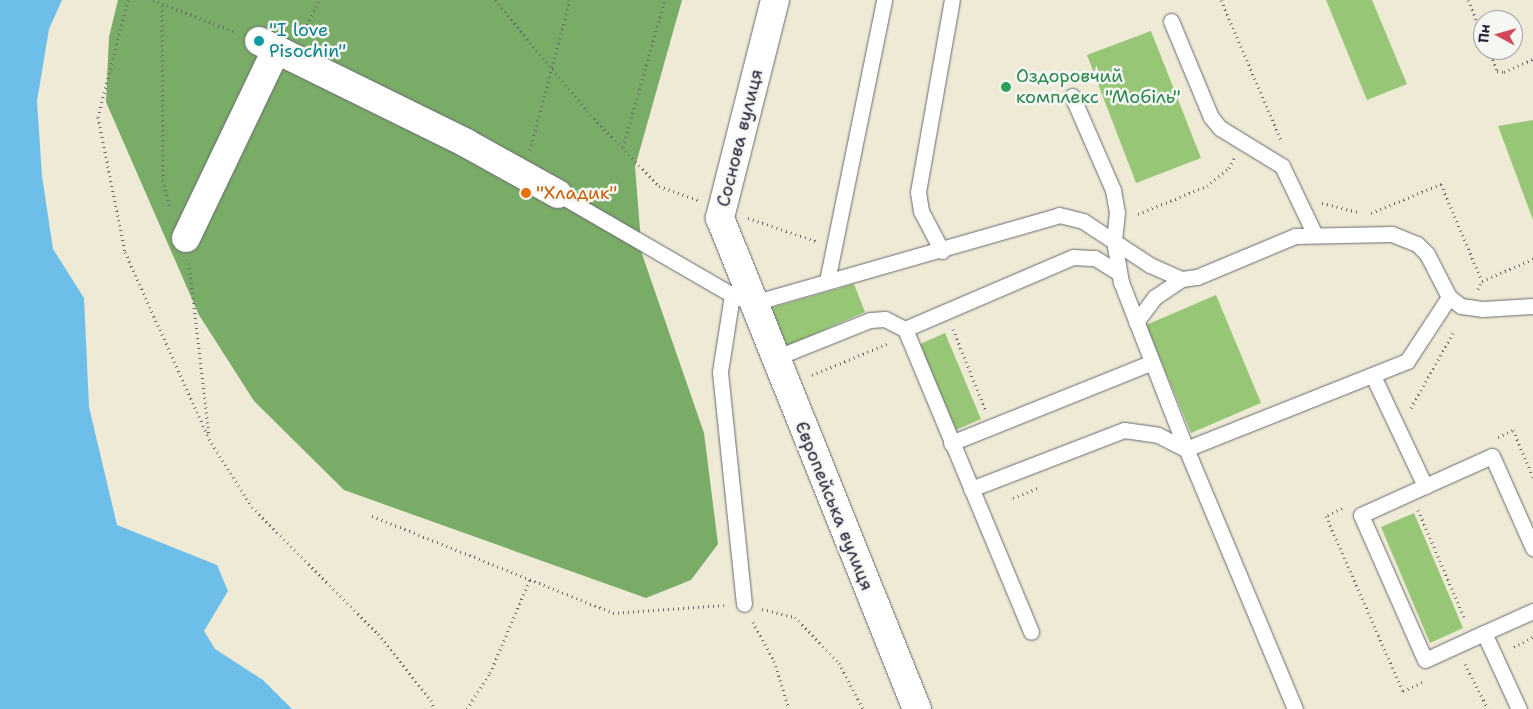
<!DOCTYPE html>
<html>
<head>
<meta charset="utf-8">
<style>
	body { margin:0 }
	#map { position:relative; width:1533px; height:709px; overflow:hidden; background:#eeead5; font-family:"Shantell Sans",sans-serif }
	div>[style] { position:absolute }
	.green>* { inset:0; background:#97c776 }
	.forest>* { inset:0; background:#79ac67 }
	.water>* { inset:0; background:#6dbee8 }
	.path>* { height:3px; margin-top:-1.5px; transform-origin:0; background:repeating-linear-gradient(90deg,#696871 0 1px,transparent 0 5px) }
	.roads { filter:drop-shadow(0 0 1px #696871) drop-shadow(0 0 1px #696871) }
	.lane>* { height:15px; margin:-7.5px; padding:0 7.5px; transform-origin:7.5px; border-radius:7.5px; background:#fff }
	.street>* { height:28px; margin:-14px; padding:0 14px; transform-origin:14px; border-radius:14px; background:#fff }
	.dots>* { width:14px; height:14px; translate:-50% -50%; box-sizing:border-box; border:2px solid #f6f6f2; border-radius:50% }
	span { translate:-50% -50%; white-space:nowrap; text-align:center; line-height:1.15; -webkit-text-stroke:5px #f6f6f2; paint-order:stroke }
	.culture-label { font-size:18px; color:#0d838f }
	.left { translate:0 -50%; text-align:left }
	.leisure-label { font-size:18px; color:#27864d }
	.street-label { font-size:18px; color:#22223b }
	.food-label { font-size:18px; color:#c56008 }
	.north { position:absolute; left:1473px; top:10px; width:50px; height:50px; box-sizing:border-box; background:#f6f6f2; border:1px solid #a1a1a9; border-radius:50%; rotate:276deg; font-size:14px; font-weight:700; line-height:20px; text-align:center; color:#22223b }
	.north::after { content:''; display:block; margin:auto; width:18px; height:22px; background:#d1495b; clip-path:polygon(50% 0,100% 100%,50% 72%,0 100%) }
</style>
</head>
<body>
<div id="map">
	<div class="green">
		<div style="clip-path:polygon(1326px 0,1372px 0,1407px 84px,1367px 100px)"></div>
		<div style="clip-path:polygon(1151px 31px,1201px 158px,1136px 183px,1087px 55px)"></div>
		<div style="clip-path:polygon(1533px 120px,1533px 220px,1498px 126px)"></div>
		<div style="clip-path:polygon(854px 284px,865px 312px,780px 349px,763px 310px)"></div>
		<div style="clip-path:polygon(1216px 295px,1261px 403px,1191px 433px,1146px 325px)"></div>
		<div style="clip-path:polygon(945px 333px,981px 419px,956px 430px,920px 344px)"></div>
		<div style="clip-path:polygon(1414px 513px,1463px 628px,1430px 643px,1381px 527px)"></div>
	</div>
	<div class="forest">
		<div style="clip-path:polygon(118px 0,682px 0,635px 167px,642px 254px,704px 433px,718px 544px,691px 580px,646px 598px,344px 490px,254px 401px,199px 315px,106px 102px,109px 37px)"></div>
	</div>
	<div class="water">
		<div style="clip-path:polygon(0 0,62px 0,49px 29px,37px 101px,42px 176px,53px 249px,84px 298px,89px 407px,117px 525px,217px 565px,228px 591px,204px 631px,215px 649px,263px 680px,292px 709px,0 709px)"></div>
	</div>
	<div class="path">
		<div style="left:128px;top:0;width:121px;rotate:104.4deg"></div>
		<div style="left:98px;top:117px;width:138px;rotate:78.7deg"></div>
		<div style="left:125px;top:252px;width:205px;rotate:65.8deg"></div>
		<div style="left:209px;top:439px;width:80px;rotate:57.7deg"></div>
		<div style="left:252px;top:507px;width:179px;rotate:45.2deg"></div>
		<div style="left:378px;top:634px;width:85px;rotate:51.2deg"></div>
		<div style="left:431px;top:700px;width:9px;rotate:72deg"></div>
		<div style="left:153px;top:0;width:88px;rotate:21.3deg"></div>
		<div style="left:495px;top:0;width:144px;rotate:50.3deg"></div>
		<div style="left:587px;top:111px;width:104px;rotate:46.2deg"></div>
		<div style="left:659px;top:186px;width:41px;rotate:19.7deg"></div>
		<div style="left:1221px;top:0;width:155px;rotate:66.8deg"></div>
		<div style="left:1468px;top:0;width:39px;rotate:67deg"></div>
		<div style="left:162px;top:5px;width:175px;rotate:89.7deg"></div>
		<div style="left:163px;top:180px;width:30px;rotate:76deg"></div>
		<div style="left:303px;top:34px;width:38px;rotate:-65deg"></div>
		<div style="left:1489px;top:50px;width:22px;rotate:69deg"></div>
		<div style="left:1497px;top:71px;width:7px;rotate:8deg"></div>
		<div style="left:1504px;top:72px;width:32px;rotate:-24deg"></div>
		<div style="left:623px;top:147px;width:153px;rotate:-74.1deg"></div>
		<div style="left:530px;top:150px;width:155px;rotate:-75.1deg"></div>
		<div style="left:1322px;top:203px;width:36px;rotate:14deg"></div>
		<div style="left:1371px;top:213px;width:76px;rotate:-22.5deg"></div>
		<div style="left:1441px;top:184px;width:105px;rotate:67.1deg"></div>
		<div style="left:1138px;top:214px;width:74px;rotate:-22.1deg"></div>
		<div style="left:1207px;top:186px;width:28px;rotate:-39deg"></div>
		<div style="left:1229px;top:168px;width:11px;rotate:-63deg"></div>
		<div style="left:748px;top:218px;width:72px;rotate:18.7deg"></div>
		<div style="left:189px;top:263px;width:174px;rotate:83.4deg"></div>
		<div style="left:1478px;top:289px;width:9px;rotate:-63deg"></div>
		<div style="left:1482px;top:281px;width:56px;rotate:-23.3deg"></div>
		<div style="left:953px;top:329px;width:86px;rotate:68.2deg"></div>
		<div style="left:812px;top:375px;width:83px;rotate:-22.6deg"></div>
		<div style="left:1411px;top:408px;width:86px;rotate:-60.8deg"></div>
		<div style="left:1498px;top:437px;width:17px;rotate:-25deg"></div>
		<div style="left:1513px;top:430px;width:51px;rotate:66.9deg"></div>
		<div style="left:1013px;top:498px;width:27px;rotate:-22deg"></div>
		<div style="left:1342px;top:508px;width:18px;rotate:153deg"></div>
		<div style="left:1326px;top:516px;width:191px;rotate:66.3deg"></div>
		<div style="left:1403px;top:691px;width:24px;rotate:-24deg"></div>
		<div style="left:1418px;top:510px;width:119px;rotate:66.7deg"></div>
		<div style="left:372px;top:516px;width:260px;rotate:21.9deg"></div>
		<div style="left:613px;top:613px;width:111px;rotate:-4.1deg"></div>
		<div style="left:762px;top:609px;width:34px;rotate:14deg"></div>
		<div style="left:795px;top:617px;width:64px;rotate:46.3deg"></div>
		<div style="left:839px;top:663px;width:52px;rotate:62.4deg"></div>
		<div style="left:753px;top:622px;width:44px;rotate:61.7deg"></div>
		<div style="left:774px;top:661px;width:50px;rotate:72.6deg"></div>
		<div style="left:1514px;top:647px;width:21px;rotate:-28deg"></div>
		<div style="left:1465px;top:664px;width:51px;rotate:62.9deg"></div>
		<div style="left:467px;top:709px;width:43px;rotate:-57.4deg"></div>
		<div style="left:490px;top:673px;width:102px;rotate:-66.9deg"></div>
	</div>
	<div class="roads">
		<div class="lane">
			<div style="left:1171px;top:21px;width:104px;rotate:67.4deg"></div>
			<div style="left:1211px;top:117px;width:14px;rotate:51deg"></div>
			<div style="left:1220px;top:128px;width:73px;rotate:31.5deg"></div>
			<div style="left:1282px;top:166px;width:76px;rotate:64.4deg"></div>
			<div style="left:1072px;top:96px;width:103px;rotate:66.4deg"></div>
			<div style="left:1113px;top:190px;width:22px;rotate:80deg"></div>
			<div style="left:1117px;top:212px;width:29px;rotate:96deg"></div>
			<div style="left:1114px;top:241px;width:42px;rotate:80.3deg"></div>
			<div style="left:1121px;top:282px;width:179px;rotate:68.7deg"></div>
			<div style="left:558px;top:194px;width:201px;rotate:30.1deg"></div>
			<div style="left:732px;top:295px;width:22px;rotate:21deg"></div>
			<div style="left:753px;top:303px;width:318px;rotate:-16deg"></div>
			<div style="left:1059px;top:215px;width:25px;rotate:14deg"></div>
			<div style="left:1083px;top:221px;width:80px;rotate:33.3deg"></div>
			<div style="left:1150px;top:265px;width:35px;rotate:24deg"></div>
			<div style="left:1182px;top:279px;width:15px;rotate:-8deg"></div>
			<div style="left:1197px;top:277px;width:106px;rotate:-22.7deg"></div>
			<div style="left:1295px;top:236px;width:97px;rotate:-1.2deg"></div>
			<div style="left:1392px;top:234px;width:27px;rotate:22deg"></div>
			<div style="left:1417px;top:244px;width:14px;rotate:45deg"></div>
			<div style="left:1427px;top:254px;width:48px;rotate:62.9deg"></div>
			<div style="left:1449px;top:297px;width:15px;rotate:37deg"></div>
			<div style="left:1461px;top:306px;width:21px;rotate:8deg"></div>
			<div style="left:1482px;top:309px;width:51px;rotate:-3.4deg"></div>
			<div style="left:942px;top:251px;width:45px;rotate:-117.7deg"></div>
			<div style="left:921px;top:211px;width:19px;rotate:-99deg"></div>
			<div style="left:918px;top:192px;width:195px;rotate:-80deg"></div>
			<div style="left:827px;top:281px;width:287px;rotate:-78.5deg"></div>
			<div style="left:732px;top:295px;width:78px;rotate:98.9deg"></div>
			<div style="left:720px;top:372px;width:233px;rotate:84.1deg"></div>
			<div style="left:1136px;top:322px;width:31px;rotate:-53deg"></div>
			<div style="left:1155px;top:297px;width:32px;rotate:-34deg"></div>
			<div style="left:905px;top:329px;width:183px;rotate:-23.2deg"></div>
			<div style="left:1073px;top:257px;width:22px;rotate:3deg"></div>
			<div style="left:1095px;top:258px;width:28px;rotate:32deg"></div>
			<div style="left:775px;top:358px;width:102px;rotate:-21.8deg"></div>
			<div style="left:870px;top:320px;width:15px;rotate:-4deg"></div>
			<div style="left:885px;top:319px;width:22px;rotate:27deg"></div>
			<div style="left:905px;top:329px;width:328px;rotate:67.4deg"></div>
			<div style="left:1373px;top:376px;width:122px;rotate:64.7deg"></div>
			<div style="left:1425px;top:486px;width:73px;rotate:-24.1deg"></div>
			<div style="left:1492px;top:456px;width:101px;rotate:66deg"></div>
			<div style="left:951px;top:443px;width:214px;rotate:-21.9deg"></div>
			<div style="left:1425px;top:486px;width:70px;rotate:155.6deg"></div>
			<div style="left:1361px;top:515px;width:158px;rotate:66.2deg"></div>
			<div style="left:1425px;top:660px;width:65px;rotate:-24.6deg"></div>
			<div style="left:1484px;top:633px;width:84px;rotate:65.3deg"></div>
			<div style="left:971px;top:489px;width:164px;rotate:-21.1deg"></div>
			<div style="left:1124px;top:430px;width:34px;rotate:8deg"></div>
			<div style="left:1158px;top:435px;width:31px;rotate:27deg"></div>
			<div style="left:1484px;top:633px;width:54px;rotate:-24.2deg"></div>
			<div style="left:1295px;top:709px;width:282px;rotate:-112.7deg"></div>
			<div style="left:1186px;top:449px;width:238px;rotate:-21.7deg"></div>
			<div style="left:1407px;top:361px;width:77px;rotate:-56.7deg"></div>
		</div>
		<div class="street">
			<div style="left:775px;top:0;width:225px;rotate:104.2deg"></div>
			<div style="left:720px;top:218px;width:529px;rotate:68.14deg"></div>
			<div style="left:259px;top:41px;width:231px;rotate:26.2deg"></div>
			<div style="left:466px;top:143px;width:105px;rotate:29deg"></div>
			<div style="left:186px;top:238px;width:208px;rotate:-64.4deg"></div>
		</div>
	</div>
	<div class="dots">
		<div style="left:259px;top:41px;background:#0f9aa8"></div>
		<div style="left:1006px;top:87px;background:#2e9e5b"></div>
		<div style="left:526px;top:193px;background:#e8710a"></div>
	</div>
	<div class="culture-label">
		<span class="left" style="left:269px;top:41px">"I love<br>Pisochin"</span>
	</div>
	<div class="leisure-label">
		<span class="left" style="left:1016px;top:87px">Оздоровчий<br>комплекс "Мобіль"</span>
	</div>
	<div class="street-label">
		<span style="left:740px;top:138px;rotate:-76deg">Соснова вулиця</span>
		<span style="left:834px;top:506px;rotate:68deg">Європейська вулиця</span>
	</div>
	<div class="food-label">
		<span class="left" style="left:536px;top:193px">"Хладик"</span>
	</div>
	<div class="north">Пн</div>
</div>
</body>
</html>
